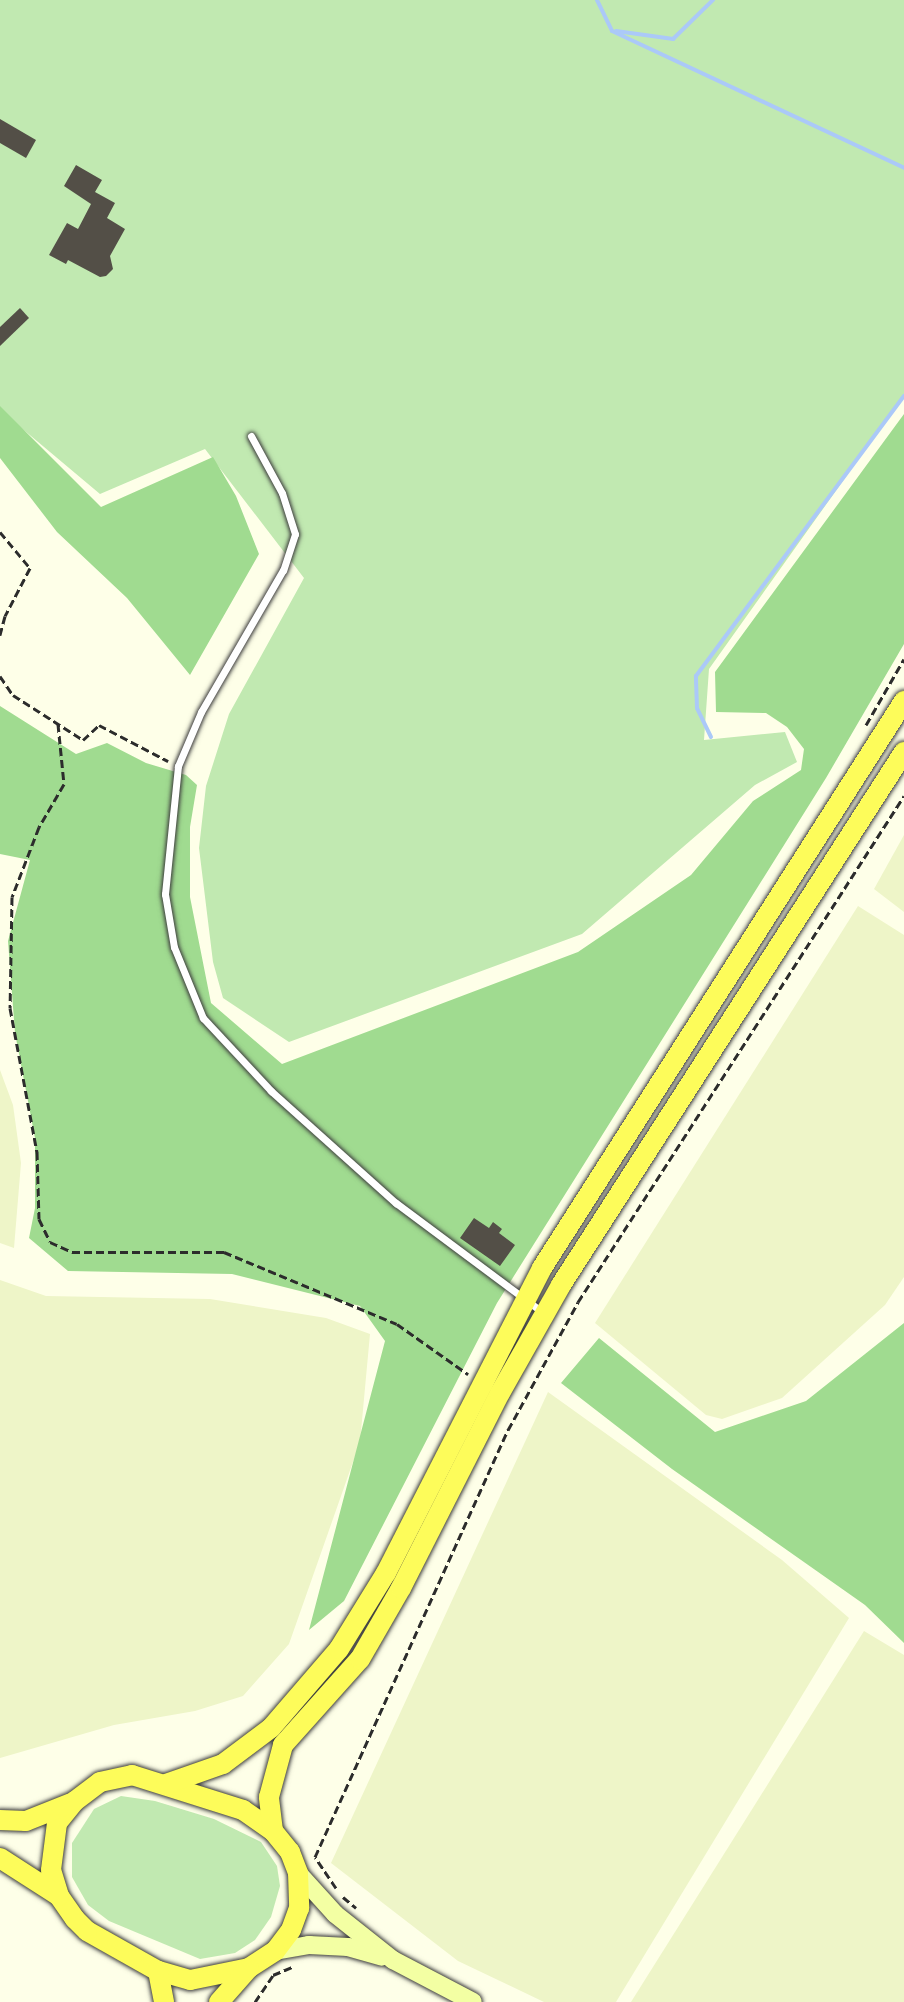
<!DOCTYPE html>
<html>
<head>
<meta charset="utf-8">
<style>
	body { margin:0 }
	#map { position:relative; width:904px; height:2002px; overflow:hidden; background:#feffe8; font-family:Bitter,serif }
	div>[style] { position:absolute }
	.farmland>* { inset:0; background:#eef5c8 }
	.green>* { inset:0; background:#c1e9b1 }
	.forest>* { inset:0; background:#a0db90 }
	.stream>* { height:4px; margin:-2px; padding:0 2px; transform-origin:2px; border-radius:2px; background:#abc9f8 }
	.building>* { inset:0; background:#534f47 }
	.path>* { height:3px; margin-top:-1.5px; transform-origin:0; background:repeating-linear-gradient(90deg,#2c2c2c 0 8px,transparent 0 12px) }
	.roads { filter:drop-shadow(0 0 2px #3d3d3d) drop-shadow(0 0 2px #3d3d3d) }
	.lane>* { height:7px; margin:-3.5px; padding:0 3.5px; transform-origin:3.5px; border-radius:3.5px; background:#fff }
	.secondary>* { height:18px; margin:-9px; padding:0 9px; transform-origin:9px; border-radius:9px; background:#f3ffa3 }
	.primary>* { height:20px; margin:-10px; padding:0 10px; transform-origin:10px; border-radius:10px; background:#fdfc5a }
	span { translate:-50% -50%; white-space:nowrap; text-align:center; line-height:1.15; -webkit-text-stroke:8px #fff; paint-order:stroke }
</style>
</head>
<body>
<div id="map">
	<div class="farmland">
		<div style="clip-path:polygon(904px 835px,904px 912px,874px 889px)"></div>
		<div style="clip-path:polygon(858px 906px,904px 935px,904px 1277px,885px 1305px,782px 1398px,722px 1419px,706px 1415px,595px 1323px)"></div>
		<div style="clip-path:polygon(0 1070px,13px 1105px,21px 1163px,14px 1248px,0 1243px)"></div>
		<div style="clip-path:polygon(0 1280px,46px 1296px,210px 1299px,326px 1318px,370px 1334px,360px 1442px,289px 1644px,243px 1696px,195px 1711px,114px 1725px,0 1758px)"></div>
		<div style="clip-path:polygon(548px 1392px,782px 1560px,849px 1618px,616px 2002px,544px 2002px,458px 1961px,331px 1863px)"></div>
		<div style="clip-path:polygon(864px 1631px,904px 1655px,904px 2002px,631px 2002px)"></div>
	</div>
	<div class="green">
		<div style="clip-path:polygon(0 0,904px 0,904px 395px,709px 669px,704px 740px,785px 732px,797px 762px,755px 785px,582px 934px,289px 1042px,223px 998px,213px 962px,199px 848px,206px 786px,229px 714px,304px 578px,205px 449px,100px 494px,0 410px)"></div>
		<div style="clip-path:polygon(121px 1796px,155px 1801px,214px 1819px,261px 1842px,277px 1866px,280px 1886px,271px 1917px,255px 1940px,235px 1953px,200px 1959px,109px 1921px,88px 1905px,72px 1877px,72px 1843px,94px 1809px)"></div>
	</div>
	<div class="forest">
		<div style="clip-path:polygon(0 406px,101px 507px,213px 457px,236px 496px,259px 554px,190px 675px,127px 598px,57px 532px,0 458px)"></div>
		<div style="clip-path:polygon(904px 414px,904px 644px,826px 778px,497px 1303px,344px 1601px,309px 1630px,385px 1341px,360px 1306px,232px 1274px,68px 1271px,29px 1238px,35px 1208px,35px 1138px,15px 1033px,8px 941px,30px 860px,0 854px,0 706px,76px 754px,107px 743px,146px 763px,186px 775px,197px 785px,190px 827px,190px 897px,211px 1003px,282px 1064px,578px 952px,691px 875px,753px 801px,801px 770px,804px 749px,787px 727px,766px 713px,716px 712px,715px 672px)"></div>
		<div style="clip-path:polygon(904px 1323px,904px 1643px,865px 1605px,672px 1469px,561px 1383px,599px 1338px,715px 1432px,806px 1401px)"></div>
	</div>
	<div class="stream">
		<div style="left:597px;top:0;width:34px;rotate:64deg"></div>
		<div style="left:612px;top:31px;width:323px;rotate:25.1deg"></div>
		<div style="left:616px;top:31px;width:58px;rotate:8deg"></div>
		<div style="left:673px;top:39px;width:56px;rotate:-44.3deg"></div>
		<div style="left:711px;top:737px;width:32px;rotate:-116deg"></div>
		<div style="left:697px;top:708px;width:32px;rotate:-92deg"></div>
		<div style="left:696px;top:676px;width:349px;rotate:-53.4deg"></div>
	</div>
	<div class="building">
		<div style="clip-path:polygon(0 119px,36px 140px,26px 158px,0 143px)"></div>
		<div style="clip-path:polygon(76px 165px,102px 180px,95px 192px,115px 203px,107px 218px,125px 229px,110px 256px,113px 269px,106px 276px,100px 277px,68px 260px,66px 264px,49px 255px,67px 223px,78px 229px,91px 204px,64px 186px)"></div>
		<div style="clip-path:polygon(20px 308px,29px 318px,0 346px,0 327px)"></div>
		<div style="clip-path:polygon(474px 1218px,489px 1228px,493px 1222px,502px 1229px,499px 1233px,515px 1245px,500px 1266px,460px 1238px)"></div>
	</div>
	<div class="path">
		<div style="left:0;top:532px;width:47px;rotate:50.2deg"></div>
		<div style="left:30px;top:568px;width:54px;rotate:117.5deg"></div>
		<div style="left:5px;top:616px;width:20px;rotate:105deg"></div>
		<div style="left:0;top:676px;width:23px;rotate:56deg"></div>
		<div style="left:13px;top:695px;width:83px;rotate:32.7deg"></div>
		<div style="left:83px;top:740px;width:22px;rotate:-43deg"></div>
		<div style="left:99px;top:725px;width:78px;rotate:27.6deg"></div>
		<div style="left:58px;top:724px;width:60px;rotate:84.3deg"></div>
		<div style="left:64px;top:784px;width:50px;rotate:120.2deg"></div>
		<div style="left:39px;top:827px;width:75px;rotate:111.1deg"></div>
		<div style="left:12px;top:897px;width:111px;rotate:91deg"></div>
		<div style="left:10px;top:1008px;width:147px;rotate:79.4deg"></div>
		<div style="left:37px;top:1152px;width:67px;rotate:88.3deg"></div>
		<div style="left:39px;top:1219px;width:25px;rotate:64deg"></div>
		<div style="left:50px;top:1242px;width:24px;rotate:24deg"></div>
		<div style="left:72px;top:1252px;width:152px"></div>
		<div style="left:224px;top:1252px;width:187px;rotate:22.6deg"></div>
		<div style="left:397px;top:1324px;width:87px;rotate:35.2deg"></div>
		<div style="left:866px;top:725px;width:76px;rotate:-60.1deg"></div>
		<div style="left:336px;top:1888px;width:37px;rotate:-124deg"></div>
		<div style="left:315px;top:1857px;width:469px;rotate:-65.7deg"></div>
		<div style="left:508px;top:1430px;width:146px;rotate:-61.3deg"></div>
		<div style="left:578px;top:1302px;width:602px;rotate:-57.21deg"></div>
		<div style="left:343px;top:1897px;width:17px;rotate:40deg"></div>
		<div style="left:255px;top:2002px;width:32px;rotate:-56deg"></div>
		<div style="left:273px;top:1975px;width:23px;rotate:-23deg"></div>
	</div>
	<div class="roads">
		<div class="lane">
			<div style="left:251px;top:436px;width:65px;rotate:61.5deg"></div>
			<div style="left:282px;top:493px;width:43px;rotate:72.4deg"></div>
			<div style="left:295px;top:534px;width:38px;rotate:108deg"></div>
			<div style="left:283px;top:570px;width:164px;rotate:120deg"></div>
			<div style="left:201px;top:712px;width:59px;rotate:113.1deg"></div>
			<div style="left:178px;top:766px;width:129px;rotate:95.8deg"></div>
			<div style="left:165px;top:894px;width:54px;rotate:80.4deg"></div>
			<div style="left:174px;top:947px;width:77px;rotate:67.8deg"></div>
			<div style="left:203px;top:1018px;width:100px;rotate:47deg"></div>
			<div style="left:271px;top:1091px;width:168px;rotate:41.9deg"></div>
			<div style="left:396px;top:1203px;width:182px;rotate:36.7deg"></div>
		</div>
		<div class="secondary">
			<div style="left:298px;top:1873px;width:55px;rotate:47.9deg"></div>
			<div style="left:335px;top:1914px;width:74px;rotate:38.4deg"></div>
			<div style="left:393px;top:1960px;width:90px;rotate:27.7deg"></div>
			<div style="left:275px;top:1951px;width:35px;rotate:-10deg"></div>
			<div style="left:309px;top:1945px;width:39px;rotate:3deg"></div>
			<div style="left:348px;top:1947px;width:35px;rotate:16deg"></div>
		</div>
		<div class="primary">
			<div style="left:132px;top:1775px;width:116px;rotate:17.5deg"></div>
			<div style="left:243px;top:1810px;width:37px;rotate:35deg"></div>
			<div style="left:273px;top:1831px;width:27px;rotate:51deg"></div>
			<div style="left:290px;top:1852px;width:22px;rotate:69deg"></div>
			<div style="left:298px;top:1873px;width:35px;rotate:88deg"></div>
			<div style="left:299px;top:1908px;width:23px;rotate:110deg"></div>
			<div style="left:291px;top:1930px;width:26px;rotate:127deg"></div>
			<div style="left:275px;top:1951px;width:31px;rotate:147deg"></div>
			<div style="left:249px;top:1968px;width:60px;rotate:168.5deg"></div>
			<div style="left:190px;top:1980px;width:33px;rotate:-164deg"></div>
			<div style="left:158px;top:1971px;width:81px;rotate:-150.6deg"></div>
			<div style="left:87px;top:1931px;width:17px;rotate:-135deg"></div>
			<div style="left:75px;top:1919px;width:28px;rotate:-125deg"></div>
			<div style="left:59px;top:1896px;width:27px;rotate:-107deg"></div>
			<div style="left:51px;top:1870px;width:47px;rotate:-82.7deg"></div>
			<div style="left:57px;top:1823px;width:28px;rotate:-51deg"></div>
			<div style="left:75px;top:1801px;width:31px;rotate:-37deg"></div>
			<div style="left:100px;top:1782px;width:33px;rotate:-12deg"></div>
			<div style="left:166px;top:1784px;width:60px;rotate:-19.3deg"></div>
			<div style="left:223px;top:1764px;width:60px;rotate:-36.9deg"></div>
			<div style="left:271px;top:1728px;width:104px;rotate:-49.3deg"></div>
			<div style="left:339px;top:1649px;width:89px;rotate:-58.3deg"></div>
			<div style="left:386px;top:1573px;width:343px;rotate:-62.9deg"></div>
			<div style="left:542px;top:1268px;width:673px;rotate:-57.44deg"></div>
			<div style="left:0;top:1820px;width:26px;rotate:2deg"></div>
			<div style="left:26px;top:1821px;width:48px;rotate:-21.8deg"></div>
			<div style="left:273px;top:1831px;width:34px;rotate:-97deg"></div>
			<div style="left:269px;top:1797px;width:54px;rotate:-74.9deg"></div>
			<div style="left:283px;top:1745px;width:115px;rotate:-48.2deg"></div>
			<div style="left:360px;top:1659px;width:82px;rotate:-60deg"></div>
			<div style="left:401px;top:1588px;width:219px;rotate:-63.1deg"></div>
			<div style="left:500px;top:1393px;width:124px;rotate:-60.5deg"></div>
			<div style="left:561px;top:1285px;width:634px;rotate:-57.24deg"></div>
			<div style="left:0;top:1858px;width:70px;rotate:32.8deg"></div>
			<div style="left:158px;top:1971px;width:32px;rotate:79deg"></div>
			<div style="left:219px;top:2002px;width:45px;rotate:-48.6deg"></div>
		</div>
	</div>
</div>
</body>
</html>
